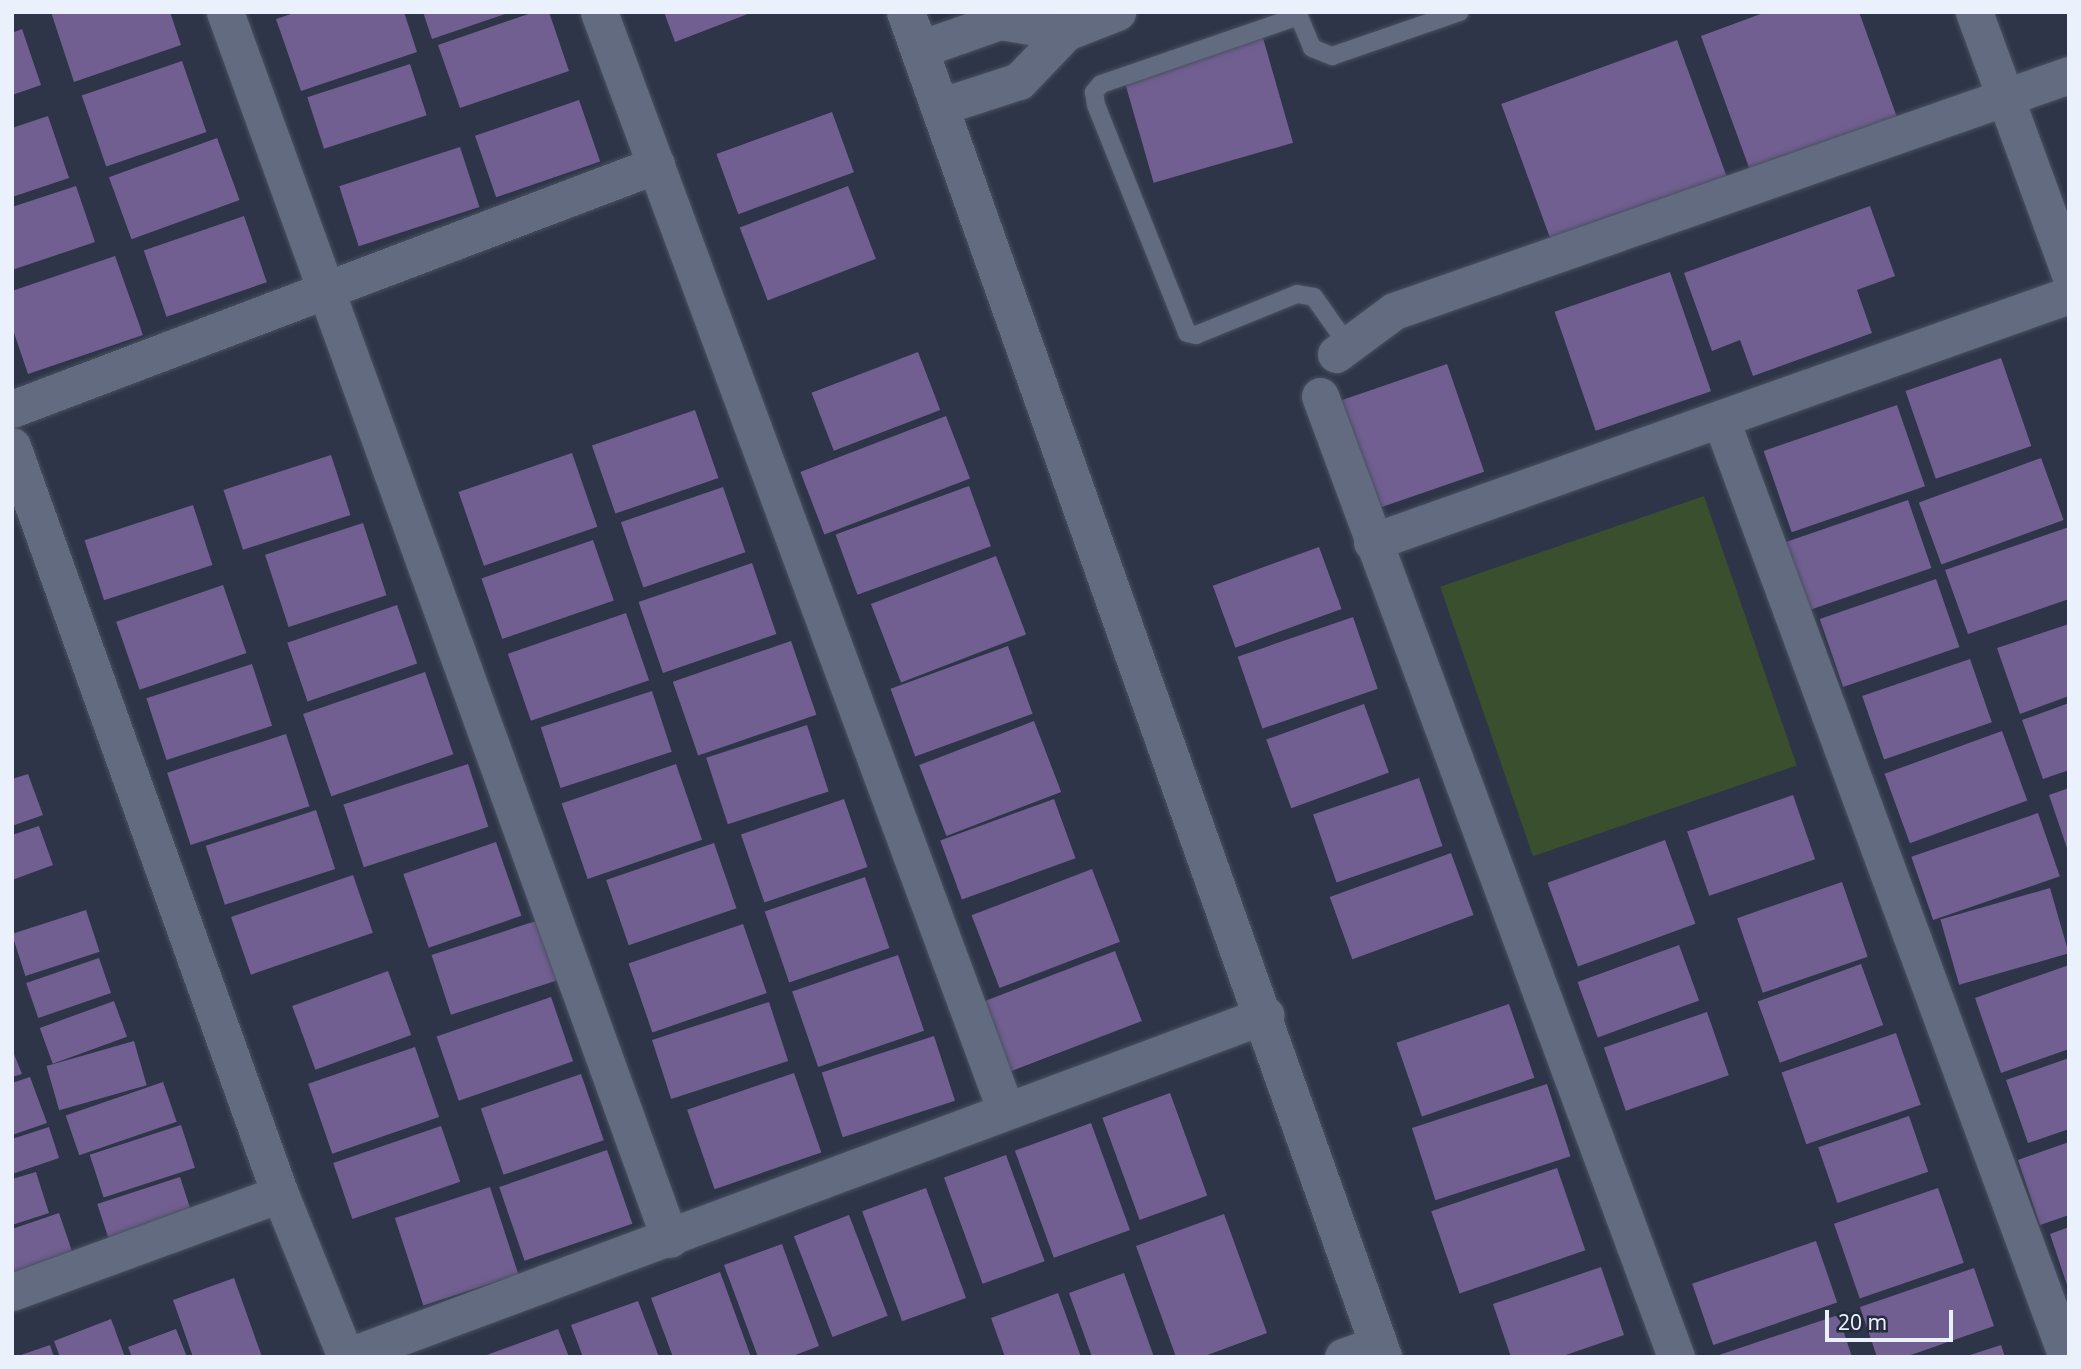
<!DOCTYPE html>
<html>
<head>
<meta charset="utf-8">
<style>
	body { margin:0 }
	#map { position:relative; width:2081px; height:1369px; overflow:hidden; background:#2e3548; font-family:"Noto Sans",sans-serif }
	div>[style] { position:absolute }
	.green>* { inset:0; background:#394f2d; transform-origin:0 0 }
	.building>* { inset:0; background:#715f91; transform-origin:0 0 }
	.roads { filter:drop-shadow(0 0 2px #495060) drop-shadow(0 0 2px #495060) }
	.service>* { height:18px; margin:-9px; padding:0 9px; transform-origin:9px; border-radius:9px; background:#636b81 }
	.minor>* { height:37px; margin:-18.5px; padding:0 18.5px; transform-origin:18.5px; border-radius:18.5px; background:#636b81 }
	.tertiary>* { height:38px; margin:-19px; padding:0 19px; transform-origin:19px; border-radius:19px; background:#636b81 }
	span { translate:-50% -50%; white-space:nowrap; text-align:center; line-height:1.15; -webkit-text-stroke:5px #242b3d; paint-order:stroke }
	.frame { position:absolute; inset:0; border:14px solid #ebf0fd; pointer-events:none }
	.scale { position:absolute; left:1825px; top:1310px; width:128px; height:32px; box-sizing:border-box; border:4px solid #ebf0fd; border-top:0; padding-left:9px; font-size:21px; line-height:24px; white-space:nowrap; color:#ebf0fd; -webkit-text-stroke:5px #242b3d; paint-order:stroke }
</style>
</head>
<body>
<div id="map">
	<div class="green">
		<div style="left:1704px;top:496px;width:285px;height:279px;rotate:71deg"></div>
	</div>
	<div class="building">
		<div style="clip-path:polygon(51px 12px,170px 12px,181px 45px,74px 82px)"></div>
		<div style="clip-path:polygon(297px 12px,404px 12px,417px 52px,301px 91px,276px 19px)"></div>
		<div style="clip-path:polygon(423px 12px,508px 12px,508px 13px,432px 39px)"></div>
		<div style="clip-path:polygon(534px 12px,549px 12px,569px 71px,460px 108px,438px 45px)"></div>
		<div style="clip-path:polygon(664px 12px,753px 12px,675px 42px)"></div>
		<div style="clip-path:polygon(1766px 12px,1859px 12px,1898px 120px,1751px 173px,1701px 36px)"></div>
		<div style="clip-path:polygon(22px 29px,41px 85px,12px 95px,12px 33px)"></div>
		<div style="left:1263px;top:38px;width:109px;height:145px;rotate:74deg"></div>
		<div style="left:1677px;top:40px;width:145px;height:187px;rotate:70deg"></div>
		<div style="left:182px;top:61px;width:75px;height:106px;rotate:71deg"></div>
		<div style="left:410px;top:64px;width:54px;height:108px;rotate:72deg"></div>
		<div style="left:579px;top:100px;width:65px;height:110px;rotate:71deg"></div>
		<div style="left:832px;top:112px;width:64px;height:123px;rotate:70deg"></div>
		<div style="clip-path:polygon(48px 116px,69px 178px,12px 197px,12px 128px)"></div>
		<div style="left:217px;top:138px;width:66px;height:115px;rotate:70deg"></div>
		<div style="left:460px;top:147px;width:63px;height:127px;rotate:72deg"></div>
		<div style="clip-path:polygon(76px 186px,95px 242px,12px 270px,12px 207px)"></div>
		<div style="left:848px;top:186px;width:78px;height:116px;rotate:69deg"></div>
		<div style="clip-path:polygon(1870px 206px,1895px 276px,1857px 290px,1872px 333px,1753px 376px,1740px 340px,1712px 351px,1684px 273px)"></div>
		<div style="left:244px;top:216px;width:70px;height:106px;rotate:71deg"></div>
		<div style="clip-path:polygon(115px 256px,143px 335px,28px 374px,12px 327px,12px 291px)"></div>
		<div style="left:1670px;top:272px;width:126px;height:122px;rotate:71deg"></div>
		<div style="left:918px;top:352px;width:62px;height:114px;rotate:69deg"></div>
		<div style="left:2001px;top:358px;width:93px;height:101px;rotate:71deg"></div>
		<div style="left:1447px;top:364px;width:114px;height:120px;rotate:71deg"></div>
		<div style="left:1897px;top:405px;width:86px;height:141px;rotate:71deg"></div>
		<div style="left:695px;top:410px;width:72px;height:109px;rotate:71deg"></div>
		<div style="left:946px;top:416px;width:67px;height:156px;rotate:69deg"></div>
		<div style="left:572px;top:453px;width:78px;height:120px;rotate:71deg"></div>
		<div style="left:331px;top:455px;width:63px;height:113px;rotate:72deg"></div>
		<div style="left:2041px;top:458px;width:66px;height:130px;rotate:70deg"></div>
		<div style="left:969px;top:486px;width:64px;height:142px;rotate:70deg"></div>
		<div style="left:723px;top:487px;width:69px;height:108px;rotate:71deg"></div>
		<div style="left:1908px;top:500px;width:72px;height:129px;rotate:71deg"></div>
		<div style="left:193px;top:505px;width:63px;height:114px;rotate:72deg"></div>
		<div style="left:363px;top:523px;width:76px;height:103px;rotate:72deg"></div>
		<div style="clip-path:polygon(2069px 527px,2069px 599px,1968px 634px,1945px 570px)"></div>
		<div style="left:593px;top:540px;width:64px;height:118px;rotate:71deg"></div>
		<div style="left:1319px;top:547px;width:66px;height:113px;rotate:70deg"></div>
		<div style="left:996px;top:556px;width:84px;height:134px;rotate:69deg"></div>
		<div style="left:752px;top:563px;width:75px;height:120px;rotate:71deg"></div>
		<div style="left:1936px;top:579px;width:72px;height:123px;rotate:71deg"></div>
		<div style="left:223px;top:585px;width:72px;height:113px;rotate:71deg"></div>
		<div style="left:397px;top:605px;width:62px;height:116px;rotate:71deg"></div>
		<div style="left:626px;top:613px;width:71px;height:125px;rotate:71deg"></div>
		<div style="left:1353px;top:617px;width:76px;height:122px;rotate:71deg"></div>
		<div style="clip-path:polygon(2069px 624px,2069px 696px,2020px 714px,1997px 648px)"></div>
		<div style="left:791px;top:641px;width:78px;height:125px;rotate:71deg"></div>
		<div style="left:1008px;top:646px;width:72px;height:125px;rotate:70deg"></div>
		<div style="left:1970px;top:659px;width:67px;height:114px;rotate:71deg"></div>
		<div style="left:252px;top:664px;width:65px;height:111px;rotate:72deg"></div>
		<div style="left:425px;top:672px;width:87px;height:129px;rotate:71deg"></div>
		<div style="left:652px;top:691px;width:64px;height:117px;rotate:72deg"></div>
		<div style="clip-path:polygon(2069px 703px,2069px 770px,2043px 779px,2022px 720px)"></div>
		<div style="left:1364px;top:704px;width:73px;height:104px;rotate:70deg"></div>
		<div style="left:1034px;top:721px;width:76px;height:123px;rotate:69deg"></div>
		<div style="left:807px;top:725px;width:70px;height:106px;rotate:72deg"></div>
		<div style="left:2002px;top:731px;width:74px;height:125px;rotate:70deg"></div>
		<div style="left:286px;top:734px;width:76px;height:125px;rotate:72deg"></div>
		<div style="left:468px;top:764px;width:66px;height:131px;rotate:72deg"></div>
		<div style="left:676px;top:764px;width:80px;height:121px;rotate:71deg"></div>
		<div style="clip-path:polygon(28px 774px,43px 815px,12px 826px,12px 779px)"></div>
		<div style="left:1419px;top:778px;width:72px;height:112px;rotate:71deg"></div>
		<div style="clip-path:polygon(2069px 788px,2069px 851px,2068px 851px,2049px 795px)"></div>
		<div style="left:1793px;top:795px;width:68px;height:112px;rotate:71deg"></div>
		<div style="left:844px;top:799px;width:72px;height:109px;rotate:71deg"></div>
		<div style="left:1054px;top:799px;width:63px;height:121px;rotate:70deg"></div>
		<div style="left:316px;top:810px;width:62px;height:116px;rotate:72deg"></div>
		<div style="left:2038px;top:813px;width:67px;height:134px;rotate:71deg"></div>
		<div style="clip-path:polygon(39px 826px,53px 865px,12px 880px,12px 835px)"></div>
		<div style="left:1665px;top:840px;width:89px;height:125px;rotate:70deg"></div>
		<div style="left:496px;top:842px;width:78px;height:98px;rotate:71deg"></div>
		<div style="left:714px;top:843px;width:69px;height:114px;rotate:71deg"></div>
		<div style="left:1451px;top:853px;width:66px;height:129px;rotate:70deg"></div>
		<div style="left:1092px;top:869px;width:78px;height:129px;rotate:69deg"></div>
		<div style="left:353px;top:875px;width:61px;height:129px;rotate:71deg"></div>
		<div style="left:865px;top:877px;width:75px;height:106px;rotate:71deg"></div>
		<div style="left:1842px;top:882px;width:79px;height:111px;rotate:71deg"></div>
		<div style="left:2050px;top:888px;width:68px;height:114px;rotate:74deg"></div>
		<div style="left:86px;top:910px;width:44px;height:78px;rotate:72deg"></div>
		<div style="left:539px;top:920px;width:63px;height:113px;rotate:72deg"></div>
		<div style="left:743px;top:924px;width:73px;height:121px;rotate:71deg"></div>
		<div style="left:1679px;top:945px;width:59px;height:108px;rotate:70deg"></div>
		<div style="left:1115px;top:951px;width:75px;height:142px;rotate:69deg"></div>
		<div style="left:898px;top:955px;width:80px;height:112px;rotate:71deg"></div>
		<div style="left:99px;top:958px;width:37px;height:77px;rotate:71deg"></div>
		<div style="left:1861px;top:964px;width:65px;height:110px;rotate:70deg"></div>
		<div style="clip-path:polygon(2069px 965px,2069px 1049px,2001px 1073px,1975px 998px)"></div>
		<div style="left:388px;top:971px;width:68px;height:102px;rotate:70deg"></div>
		<div style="left:551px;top:997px;width:68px;height:121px;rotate:71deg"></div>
		<div style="left:114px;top:1001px;width:38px;height:79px;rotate:70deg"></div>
		<div style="left:769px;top:1002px;width:62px;height:123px;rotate:72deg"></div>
		<div style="left:1509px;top:1004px;width:78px;height:119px;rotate:71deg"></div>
		<div style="left:1707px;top:1012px;width:67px;height:109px;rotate:71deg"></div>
		<div style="left:1896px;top:1033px;width:76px;height:121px;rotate:71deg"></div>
		<div style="left:934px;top:1036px;width:68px;height:118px;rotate:72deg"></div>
		<div style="left:134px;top:1041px;width:46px;height:91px;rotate:74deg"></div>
		<div style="left:415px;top:1047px;width:74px;height:113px;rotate:71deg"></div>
		<div style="clip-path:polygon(12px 1049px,22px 1074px,12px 1077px)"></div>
		<div style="clip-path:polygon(2069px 1058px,2069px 1129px,2028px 1143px,2006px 1080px)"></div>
		<div style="left:794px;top:1073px;width:84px;height:113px;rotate:71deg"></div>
		<div style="left:581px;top:1074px;width:70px;height:106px;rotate:71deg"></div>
		<div style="clip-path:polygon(30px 1077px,47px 1123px,12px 1135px,12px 1083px)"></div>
		<div style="left:163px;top:1082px;width:42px;height:103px;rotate:71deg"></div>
		<div style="left:1547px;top:1084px;width:76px;height:142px;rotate:72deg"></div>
		<div style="left:1170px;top:1093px;width:109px;height:72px;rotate:70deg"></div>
		<div style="left:1909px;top:1116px;width:59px;height:96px;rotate:71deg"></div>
		<div style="left:1091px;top:1123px;width:114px;height:81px;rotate:70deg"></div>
		<div style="left:181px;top:1125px;width:45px;height:96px;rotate:72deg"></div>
		<div style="left:441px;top:1126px;width:59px;height:114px;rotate:71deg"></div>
		<div style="clip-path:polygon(49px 1127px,59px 1158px,12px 1174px,12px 1139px)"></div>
		<div style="clip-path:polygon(2069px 1142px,2069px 1215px,2040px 1225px,2018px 1160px)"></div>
		<div style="left:607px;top:1150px;width:78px;height:114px;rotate:71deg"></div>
		<div style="left:1006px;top:1155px;width:113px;height:66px;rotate:70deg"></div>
		<div style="left:1557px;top:1168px;width:87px;height:133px;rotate:71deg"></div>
		<div style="clip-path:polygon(36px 1172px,49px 1213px,12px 1225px,12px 1179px)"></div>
		<div style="left:180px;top:1177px;width:44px;height:87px;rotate:72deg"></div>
		<div style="left:490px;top:1187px;width:92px;height:100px;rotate:72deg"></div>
		<div style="left:926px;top:1188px;width:117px;height:68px;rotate:70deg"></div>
		<div style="left:1938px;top:1188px;width:79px;height:110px;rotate:71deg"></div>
		<div style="clip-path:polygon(59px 1213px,74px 1257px,12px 1278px,12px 1229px)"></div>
		<div style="clip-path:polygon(1224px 1214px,1267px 1333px,1202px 1357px,1176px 1357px,1136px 1246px)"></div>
		<div style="left:849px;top:1215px;width:108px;height:59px;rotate:69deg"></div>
		<div style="clip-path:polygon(2069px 1227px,2069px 1288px,2068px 1288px,2050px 1234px)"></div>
		<div style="left:1816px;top:1241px;width:65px;height:131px;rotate:71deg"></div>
		<div style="clip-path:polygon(782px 1244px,819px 1346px,790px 1357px,758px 1357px,724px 1265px)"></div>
		<div style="clip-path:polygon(1601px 1267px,1624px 1335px,1560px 1357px,1511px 1357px,1493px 1304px)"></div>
		<div style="clip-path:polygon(1974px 1268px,1994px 1326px,1905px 1357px,1877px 1357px,1860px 1307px)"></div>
		<div style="clip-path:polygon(720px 1272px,751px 1357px,673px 1357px,651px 1298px)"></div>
		<div style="clip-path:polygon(1124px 1273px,1154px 1357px,1092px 1357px,1069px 1293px)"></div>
		<div style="clip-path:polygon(234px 1278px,262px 1357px,193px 1357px,173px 1300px)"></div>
		<div style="clip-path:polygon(1058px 1293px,1081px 1357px,1005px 1357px,991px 1318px)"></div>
		<div style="clip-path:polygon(638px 1301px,659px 1357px,583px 1357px,571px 1325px)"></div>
		<div style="clip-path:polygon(1838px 1315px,1852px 1357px,1716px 1357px,1716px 1356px)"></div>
		<div style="clip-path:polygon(111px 1319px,125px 1357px,60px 1357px,54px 1341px)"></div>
		<div style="clip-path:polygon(176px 1329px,187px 1357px,132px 1357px,128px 1347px)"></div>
		<div style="clip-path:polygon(558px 1329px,569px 1357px,484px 1357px,484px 1356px)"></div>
		<div style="clip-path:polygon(50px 1345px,54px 1357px,18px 1357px,18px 1356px)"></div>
		<div style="clip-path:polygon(2001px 1345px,2005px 1357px,1967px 1357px,1967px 1356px)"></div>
	</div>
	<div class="roads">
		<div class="service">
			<div style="left:1297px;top:12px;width:39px;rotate:67deg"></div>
			<div style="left:1312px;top:48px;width:22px;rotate:22deg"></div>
			<div style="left:1332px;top:56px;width:135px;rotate:-19deg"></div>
			<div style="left:1299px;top:16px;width:209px;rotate:161deg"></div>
			<div style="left:1101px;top:84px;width:11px;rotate:131deg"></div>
			<div style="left:1094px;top:92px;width:13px;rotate:81deg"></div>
			<div style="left:1096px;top:105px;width:245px;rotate:68.2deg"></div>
			<div style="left:1187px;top:333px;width:9px;rotate:13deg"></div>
			<div style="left:1196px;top:335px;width:109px;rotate:-22.1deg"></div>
			<div style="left:1297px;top:294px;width:17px;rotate:10deg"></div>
			<div style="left:1314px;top:297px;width:57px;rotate:54.9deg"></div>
		</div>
		<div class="minor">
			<div style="left:225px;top:12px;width:1305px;rotate:70.07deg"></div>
			<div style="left:599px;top:12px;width:1172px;rotate:69.68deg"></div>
			<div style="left:1974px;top:12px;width:277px;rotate:69.9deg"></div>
			<div style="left:1066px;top:32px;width:55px;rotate:-21.4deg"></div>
			<div style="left:920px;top:49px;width:85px;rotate:-19.3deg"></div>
			<div style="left:1000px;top:21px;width:67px;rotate:9.5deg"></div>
			<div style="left:1066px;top:32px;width:68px;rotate:133.8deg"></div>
			<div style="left:1019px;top:81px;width:81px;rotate:162deg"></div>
			<div style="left:1336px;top:354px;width:72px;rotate:-36.6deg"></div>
			<div style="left:1394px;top:311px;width:715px;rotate:-19.27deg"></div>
			<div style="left:1320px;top:396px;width:1025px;rotate:69.67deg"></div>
			<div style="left:12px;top:409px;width:689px;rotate:-20.75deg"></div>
			<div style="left:1721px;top:420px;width:999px;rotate:69.73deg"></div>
			<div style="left:12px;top:446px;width:795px;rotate:70.29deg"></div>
			<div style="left:280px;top:1194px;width:176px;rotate:68deg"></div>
			<div style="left:1372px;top:542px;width:739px;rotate:-19.51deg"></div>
			<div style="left:12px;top:1292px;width:285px;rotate:-20.1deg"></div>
			<div style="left:346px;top:1357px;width:981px;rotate:-20.41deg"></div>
			<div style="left:1343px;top:1357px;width:37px;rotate:-20deg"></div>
		</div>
		<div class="tertiary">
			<div style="left:906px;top:12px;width:1427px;rotate:70.47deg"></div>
		</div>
	</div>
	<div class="frame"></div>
	<div class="scale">20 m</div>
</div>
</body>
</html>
